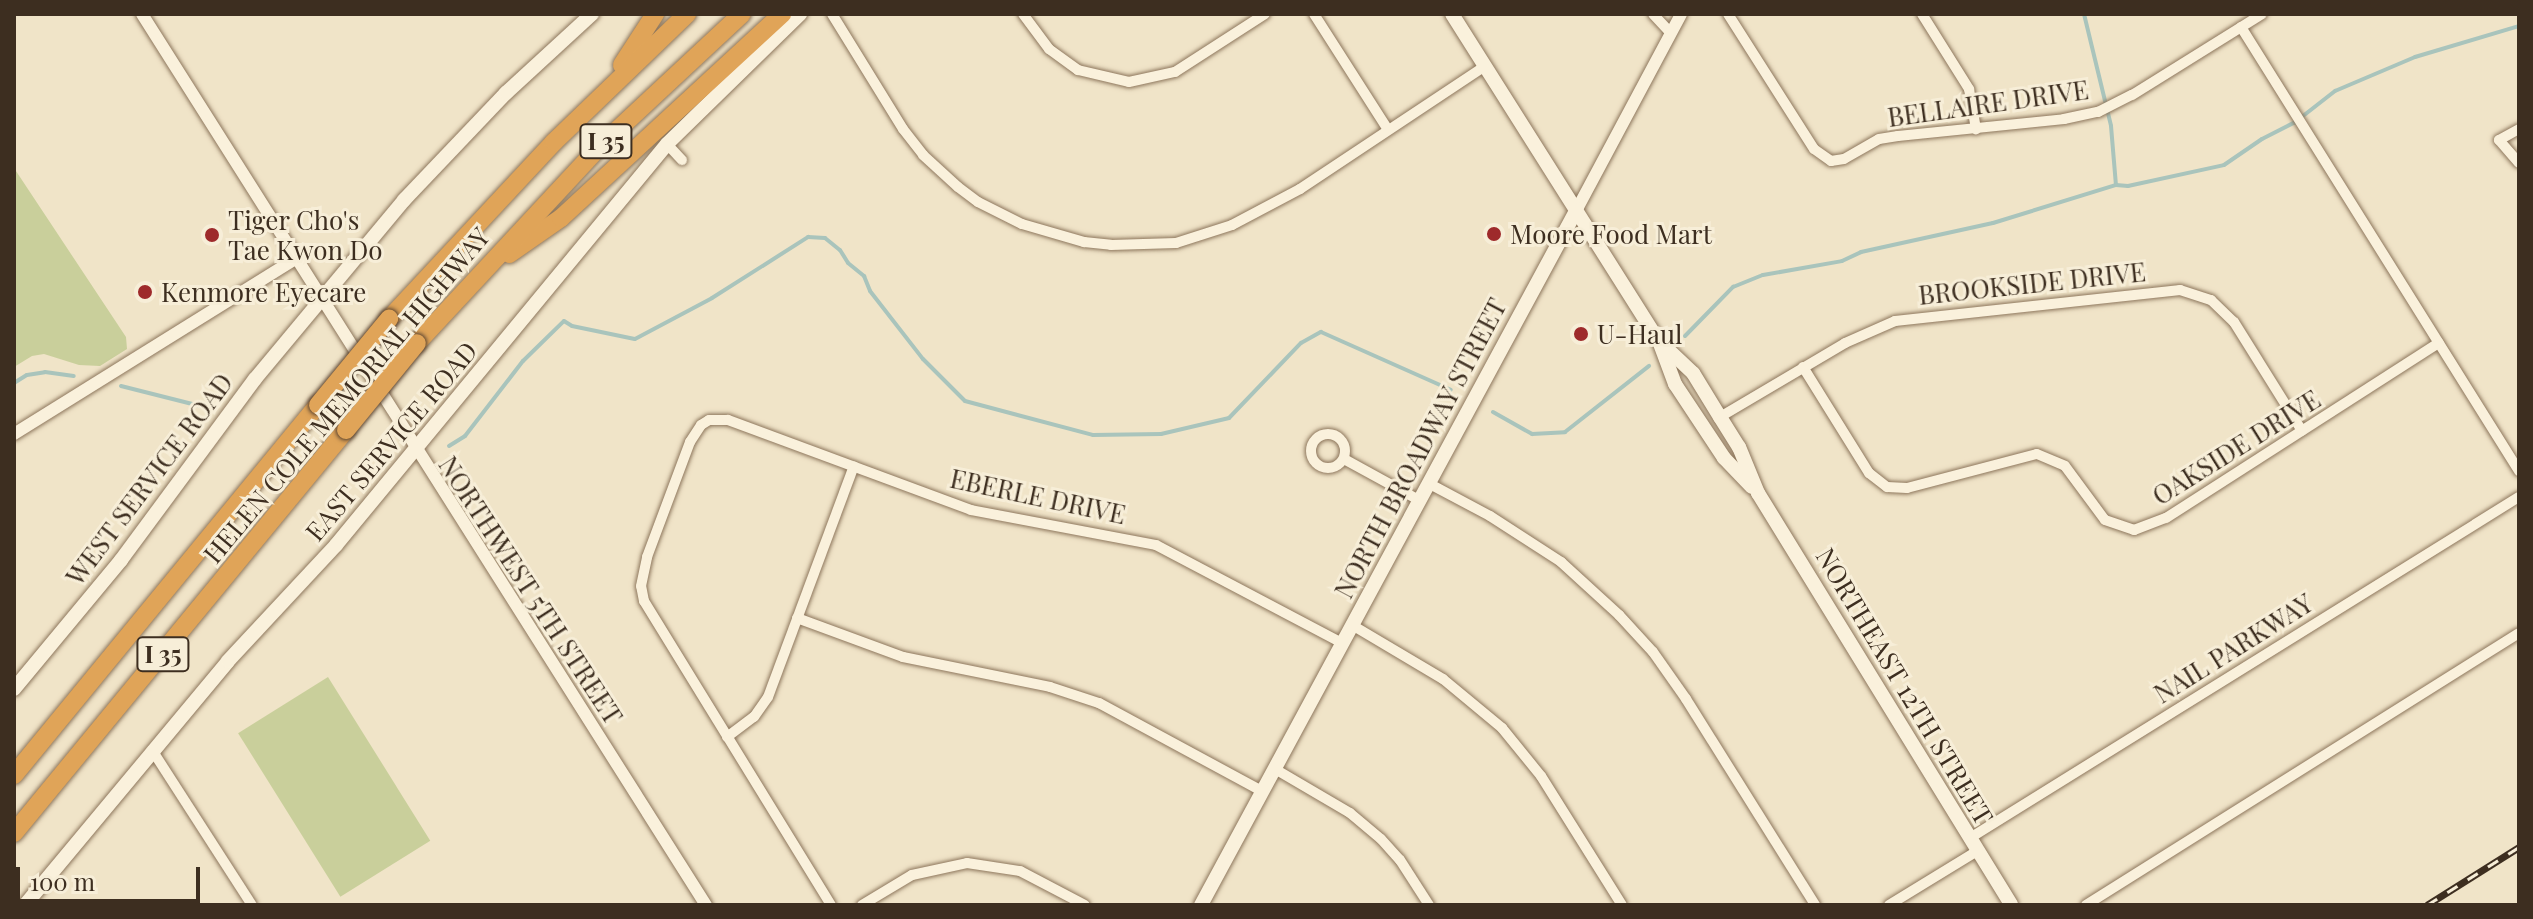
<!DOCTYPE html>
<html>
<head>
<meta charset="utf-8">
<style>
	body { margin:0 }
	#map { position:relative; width:2533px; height:919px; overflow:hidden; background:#f0e4c8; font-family:"Playfair Display",serif }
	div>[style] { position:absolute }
	.green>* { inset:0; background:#c9cf9b; transform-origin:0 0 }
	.stream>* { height:4px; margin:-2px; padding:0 2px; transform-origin:2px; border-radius:2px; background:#a9c4bc }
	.roads { filter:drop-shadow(0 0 2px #8d765c) drop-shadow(0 0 2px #8d765c) }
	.minor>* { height:10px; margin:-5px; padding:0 5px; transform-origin:5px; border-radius:5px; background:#faf1dc }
	.minor>.ring { margin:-5px; padding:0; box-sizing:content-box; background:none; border:10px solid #faf1dc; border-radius:50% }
	.tertiary>* { height:12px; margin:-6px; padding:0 6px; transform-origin:6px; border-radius:6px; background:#faf1dc }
	.secondary>* { height:14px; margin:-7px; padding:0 7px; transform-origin:7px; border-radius:7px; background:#faf1dc }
	.motorway>* { height:18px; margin:-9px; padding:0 9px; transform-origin:9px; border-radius:9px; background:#e0a458 }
	.rail>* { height:7px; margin-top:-3.5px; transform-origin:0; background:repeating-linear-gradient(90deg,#f7eed8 0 12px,#3d2e20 0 24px); box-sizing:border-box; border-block:2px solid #3d2e20 }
	.bridges { filter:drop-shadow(0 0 2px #5b4430) drop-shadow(0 0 2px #5b4430) }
	.motorway-bridge>* { height:18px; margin:-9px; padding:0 9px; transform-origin:9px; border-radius:9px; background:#e0a458 }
	.dots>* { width:22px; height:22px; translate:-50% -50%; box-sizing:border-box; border:4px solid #f7eed8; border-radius:50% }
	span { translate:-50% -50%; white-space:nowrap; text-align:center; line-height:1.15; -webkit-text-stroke:6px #f7eed8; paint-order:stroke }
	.shield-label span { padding:2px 6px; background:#f7eed8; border:2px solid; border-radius:6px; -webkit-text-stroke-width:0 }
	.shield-label { font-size:24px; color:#3d2e20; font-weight:700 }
	.street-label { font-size:26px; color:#3d2e20 }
	.poi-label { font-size:26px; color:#3d2e20 }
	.left { translate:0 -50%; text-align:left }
	.frame { position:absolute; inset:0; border:16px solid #3d2e20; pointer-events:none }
	.scale { position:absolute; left:16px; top:867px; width:184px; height:36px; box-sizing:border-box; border:4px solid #3d2e20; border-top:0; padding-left:10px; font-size:24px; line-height:28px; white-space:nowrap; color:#3d2e20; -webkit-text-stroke:6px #f7eed8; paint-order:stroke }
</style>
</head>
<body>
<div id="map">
	<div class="green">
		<div style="clip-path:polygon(14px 168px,126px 337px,127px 349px,100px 366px,79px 365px,44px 354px,32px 356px,14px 367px)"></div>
		<div style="left:328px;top:677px;width:193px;height:106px;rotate:58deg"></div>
	</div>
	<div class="stream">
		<div style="left:2084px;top:14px;width:115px;rotate:76.4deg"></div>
		<div style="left:2111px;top:126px;width:59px;rotate:85.2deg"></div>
		<div style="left:1685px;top:336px;width:69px;rotate:-45.6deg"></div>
		<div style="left:1733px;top:287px;width:32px;rotate:-22deg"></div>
		<div style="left:1763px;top:275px;width:80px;rotate:-10deg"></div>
		<div style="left:1842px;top:261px;width:21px;rotate:-25deg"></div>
		<div style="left:1861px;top:252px;width:135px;rotate:-12.4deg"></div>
		<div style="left:1993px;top:223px;width:129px;rotate:-17.2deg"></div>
		<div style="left:2116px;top:185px;width:12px;rotate:5deg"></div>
		<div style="left:2128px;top:186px;width:98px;rotate:-12.3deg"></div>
		<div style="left:2224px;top:165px;width:46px;rotate:-34.4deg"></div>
		<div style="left:2262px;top:139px;width:36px;rotate:-27deg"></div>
		<div style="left:2294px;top:123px;width:52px;rotate:-38deg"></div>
		<div style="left:2335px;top:91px;width:87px;rotate:-23deg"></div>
		<div style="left:2415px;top:57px;width:109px;rotate:-16.6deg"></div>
		<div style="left:14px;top:383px;width:15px;rotate:-32deg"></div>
		<div style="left:27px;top:375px;width:18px;rotate:-9deg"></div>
		<div style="left:45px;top:372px;width:29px;rotate:8deg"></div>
		<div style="left:121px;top:386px;width:94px;rotate:14.2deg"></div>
		<div style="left:1493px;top:412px;width:45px;rotate:29.4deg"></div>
		<div style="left:1532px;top:434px;width:33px;rotate:-3deg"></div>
		<div style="left:1565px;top:432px;width:107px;rotate:-38.2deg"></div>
		<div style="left:449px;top:446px;width:19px;rotate:-32deg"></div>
		<div style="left:465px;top:436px;width:95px;rotate:-52.3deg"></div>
		<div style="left:523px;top:361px;width:57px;rotate:-44.3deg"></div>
		<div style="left:564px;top:321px;width:9px;rotate:32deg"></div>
		<div style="left:572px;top:326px;width:64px;rotate:11.7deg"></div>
		<div style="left:635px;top:339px;width:87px;rotate:-28deg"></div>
		<div style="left:712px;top:298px;width:114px;rotate:-32.4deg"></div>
		<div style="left:808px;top:237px;width:17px;rotate:3deg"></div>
		<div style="left:825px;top:238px;width:19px;rotate:39deg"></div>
		<div style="left:840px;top:250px;width:15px;rotate:58deg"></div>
		<div style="left:848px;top:263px;width:21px;rotate:39deg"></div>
		<div style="left:864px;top:276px;width:16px;rotate:68deg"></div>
		<div style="left:870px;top:291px;width:86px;rotate:52.1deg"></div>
		<div style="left:923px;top:359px;width:59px;rotate:45deg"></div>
		<div style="left:965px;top:401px;width:132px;rotate:14.9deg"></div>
		<div style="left:1093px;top:435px;width:68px;rotate:-0.8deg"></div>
		<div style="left:1161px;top:434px;width:70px;rotate:-13.2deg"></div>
		<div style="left:1229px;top:418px;width:104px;rotate:-46.2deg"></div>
		<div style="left:1301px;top:343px;width:23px;rotate:-29deg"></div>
		<div style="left:1321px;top:332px;width:142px;rotate:24deg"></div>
	</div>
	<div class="roads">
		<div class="minor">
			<div style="left:832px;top:14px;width:135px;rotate:58.3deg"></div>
			<div style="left:903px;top:129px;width:33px;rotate:52deg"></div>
			<div style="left:923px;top:155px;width:47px;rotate:42.4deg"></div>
			<div style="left:958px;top:187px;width:25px;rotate:37deg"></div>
			<div style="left:978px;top:202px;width:49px;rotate:26.6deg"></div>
			<div style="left:1022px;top:224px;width:65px;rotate:16.2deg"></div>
			<div style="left:1084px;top:242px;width:27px;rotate:6deg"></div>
			<div style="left:1111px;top:245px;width:65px;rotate:-1.8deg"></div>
			<div style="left:1176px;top:243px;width:59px;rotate:-17.8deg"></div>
			<div style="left:1232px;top:225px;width:77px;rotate:-27.9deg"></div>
			<div style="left:1300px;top:189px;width:222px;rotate:-33.6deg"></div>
			<div style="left:1023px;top:14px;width:44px;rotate:53.4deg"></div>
			<div style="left:1049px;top:49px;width:36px;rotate:36deg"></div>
			<div style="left:1078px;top:70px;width:52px;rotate:13.2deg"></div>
			<div style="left:1129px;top:82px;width:47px;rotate:-12.3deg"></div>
			<div style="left:1175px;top:72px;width:107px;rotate:-32.8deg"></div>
			<div style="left:1314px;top:14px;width:135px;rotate:57.4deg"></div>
			<div style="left:1653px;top:14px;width:26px;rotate:47deg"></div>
			<div style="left:1728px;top:14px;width:160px;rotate:57.5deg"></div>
			<div style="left:1814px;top:149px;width:21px;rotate:35deg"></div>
			<div style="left:1831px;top:161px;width:13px;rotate:-9deg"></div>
			<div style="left:1844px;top:159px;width:40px;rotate:-29.7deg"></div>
			<div style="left:1879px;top:139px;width:19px;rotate:-9deg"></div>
			<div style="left:1898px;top:136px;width:167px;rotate:-5.8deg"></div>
			<div style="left:2064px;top:119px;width:35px;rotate:-12deg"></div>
			<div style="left:2098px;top:112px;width:38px;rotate:-27deg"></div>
			<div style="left:2132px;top:95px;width:153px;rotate:-31.9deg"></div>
			<div style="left:1922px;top:14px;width:89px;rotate:57.9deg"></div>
			<div style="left:1969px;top:89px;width:41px;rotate:80.1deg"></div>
			<div style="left:2241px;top:27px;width:524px;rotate:57.95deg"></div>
			<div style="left:2519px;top:129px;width:23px;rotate:151deg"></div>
			<div style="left:2499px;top:140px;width:30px;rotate:49deg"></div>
			<div style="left:667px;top:144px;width:22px;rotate:47deg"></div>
			<div style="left:1803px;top:367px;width:125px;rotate:58.1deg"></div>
			<div style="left:1869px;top:473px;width:23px;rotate:38deg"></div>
			<div style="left:1887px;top:487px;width:20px;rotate:3deg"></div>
			<div style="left:1907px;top:488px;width:134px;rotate:-14.7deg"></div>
			<div style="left:2037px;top:454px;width:30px;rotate:23deg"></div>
			<div style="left:2065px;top:466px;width:67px;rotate:53.5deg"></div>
			<div style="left:2105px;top:520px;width:31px;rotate:19deg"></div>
			<div style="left:2134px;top:530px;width:34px;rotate:-21deg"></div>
			<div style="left:2166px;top:518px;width:324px;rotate:-32.7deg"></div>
			<div style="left:1720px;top:417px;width:145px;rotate:-30.6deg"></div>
			<div style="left:1845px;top:343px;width:55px;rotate:-23.7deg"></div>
			<div style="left:1895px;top:321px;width:287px;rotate:-6.2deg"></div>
			<div style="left:2180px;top:290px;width:33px;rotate:18deg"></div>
			<div style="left:2211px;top:300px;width:32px;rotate:44deg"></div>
			<div style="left:2234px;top:322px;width:128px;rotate:58deg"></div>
			<div class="ring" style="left:1311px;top:434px;width:24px;height:24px"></div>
			<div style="left:1344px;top:459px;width:85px;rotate:28.7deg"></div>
			<div style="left:1428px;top:483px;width:70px;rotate:28deg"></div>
			<div style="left:1490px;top:516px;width:85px;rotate:32.9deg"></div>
			<div style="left:1561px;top:562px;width:79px;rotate:42.4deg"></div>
			<div style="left:1619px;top:615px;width:50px;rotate:47.4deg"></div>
			<div style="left:1653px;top:652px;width:57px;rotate:54.9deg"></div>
			<div style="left:1686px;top:699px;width:243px;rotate:57.9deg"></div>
			<div style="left:797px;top:618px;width:113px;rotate:20.2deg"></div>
			<div style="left:903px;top:657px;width:150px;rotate:11.5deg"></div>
			<div style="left:1050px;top:687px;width:52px;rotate:18.1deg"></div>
			<div style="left:1099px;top:703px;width:185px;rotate:28.4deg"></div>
			<div style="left:1352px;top:625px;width:106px;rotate:30.7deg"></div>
			<div style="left:1443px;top:679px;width:77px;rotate:39.7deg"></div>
			<div style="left:1502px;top:728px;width:62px;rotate:50.9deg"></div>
			<div style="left:1541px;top:776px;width:152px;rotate:57.9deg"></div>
			<div style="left:727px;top:737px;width:34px;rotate:-37deg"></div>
			<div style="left:754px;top:717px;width:24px;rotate:-55deg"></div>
			<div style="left:768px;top:697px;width:246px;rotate:-69.6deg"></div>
			<div style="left:152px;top:750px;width:184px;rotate:57.2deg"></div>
			<div style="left:1275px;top:769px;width:87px;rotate:30.4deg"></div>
			<div style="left:1350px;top:813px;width:40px;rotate:40deg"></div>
			<div style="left:1381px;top:839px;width:28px;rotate:48deg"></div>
			<div style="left:1400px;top:860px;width:54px;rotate:57.2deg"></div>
			<div style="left:1970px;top:838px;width:646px;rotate:-31.85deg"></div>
			<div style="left:831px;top:905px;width:357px;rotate:-121.6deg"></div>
			<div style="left:644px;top:601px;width:15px;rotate:-101deg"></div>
			<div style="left:641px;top:586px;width:30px;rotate:-78deg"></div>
			<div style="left:647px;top:557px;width:123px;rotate:-69.5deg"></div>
			<div style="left:690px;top:442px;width:20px;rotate:-57deg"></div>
			<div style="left:701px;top:425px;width:9px;rotate:-32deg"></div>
			<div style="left:709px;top:420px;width:19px"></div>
			<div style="left:728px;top:420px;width:259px;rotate:20.3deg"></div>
			<div style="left:971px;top:510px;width:188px;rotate:10.7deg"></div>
			<div style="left:1156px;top:545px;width:210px;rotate:27.8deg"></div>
			<div style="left:862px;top:905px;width:58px;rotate:-31deg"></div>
			<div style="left:912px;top:875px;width:56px;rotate:-12.3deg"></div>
			<div style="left:967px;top:863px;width:54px;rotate:8.6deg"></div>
			<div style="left:1020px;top:871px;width:73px;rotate:27.6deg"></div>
			<div style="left:1889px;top:905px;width:103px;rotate:-31.5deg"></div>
			<div style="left:2086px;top:905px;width:511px;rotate:-32.14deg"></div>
		</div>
		<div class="tertiary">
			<div style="left:142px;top:14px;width:1055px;rotate:57.67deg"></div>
			<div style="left:1576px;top:211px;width:223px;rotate:-61.9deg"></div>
			<div style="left:14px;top:434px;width:333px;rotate:-31.9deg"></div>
		</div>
		<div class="secondary">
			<div style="left:1452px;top:14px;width:387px;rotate:57.7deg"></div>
			<div style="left:1659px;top:341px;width:46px;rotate:69.6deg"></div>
			<div style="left:1675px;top:384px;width:89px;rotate:56.5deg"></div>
			<div style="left:1724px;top:458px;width:40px;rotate:46deg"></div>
			<div style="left:1659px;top:341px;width:47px;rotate:43.3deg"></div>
			<div style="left:1693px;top:373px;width:52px;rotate:58.5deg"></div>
			<div style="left:1720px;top:417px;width:36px;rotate:58deg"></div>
			<div style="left:1739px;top:447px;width:50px;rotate:67.6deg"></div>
			<div style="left:1758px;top:493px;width:483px;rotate:58.4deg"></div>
			<div style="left:14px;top:689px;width:168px;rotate:-50.3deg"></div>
			<div style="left:121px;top:560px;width:225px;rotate:-53.5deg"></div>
			<div style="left:255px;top:379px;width:233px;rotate:-50.2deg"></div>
			<div style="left:404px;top:200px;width:148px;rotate:-46.4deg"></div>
			<div style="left:506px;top:93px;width:117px;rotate:-42.6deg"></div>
			<div style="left:25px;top:905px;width:317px;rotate:-50.2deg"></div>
			<div style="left:228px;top:661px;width:158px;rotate:-47deg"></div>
			<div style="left:336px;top:545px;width:520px;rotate:-50.46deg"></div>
			<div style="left:667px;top:144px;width:186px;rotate:-44.3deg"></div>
			<div style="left:1201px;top:905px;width:789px;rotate:-61.62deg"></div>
		</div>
		<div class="motorway">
			<div style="left:622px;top:65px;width:61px;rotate:-57.1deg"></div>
			<div style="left:509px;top:254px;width:63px;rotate:-34.7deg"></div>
			<div style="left:561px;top:218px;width:301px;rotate:-42.7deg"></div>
			<div style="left:389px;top:319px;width:242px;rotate:-47deg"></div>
			<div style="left:554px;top:142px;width:185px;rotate:-43.9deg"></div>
			<div style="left:417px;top:343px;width:265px;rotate:-47.1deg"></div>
			<div style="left:597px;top:149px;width:198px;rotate:-43deg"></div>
			<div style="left:14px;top:775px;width:479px;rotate:-50.6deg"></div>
			<div style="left:14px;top:833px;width:522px;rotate:-50.52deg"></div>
		</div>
	</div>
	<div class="rail">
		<div style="left:2427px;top:905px;width:109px;rotate:-32.2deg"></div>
	</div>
	<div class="bridges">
		<div class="motorway-bridge">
			<div style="left:318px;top:405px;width:112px;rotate:-50.5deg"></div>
			<div style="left:346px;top:430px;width:112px;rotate:-50.8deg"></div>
		</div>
	</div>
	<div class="dots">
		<div style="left:1494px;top:234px;background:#9e2a2b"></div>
		<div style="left:212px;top:235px;background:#9e2a2b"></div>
		<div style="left:145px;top:292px;background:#9e2a2b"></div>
		<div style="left:1581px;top:334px;background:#9e2a2b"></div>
	</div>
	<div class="shield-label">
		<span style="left:606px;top:141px">I 35</span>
		<span style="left:163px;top:654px">I 35</span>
	</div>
	<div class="street-label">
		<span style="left:1988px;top:103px;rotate:-8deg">BELLAIRE DRIVE</span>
		<span style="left:2032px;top:283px;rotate:-6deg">BROOKSIDE DRIVE</span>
		<span style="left:346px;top:395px;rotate:-50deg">HELEN COLE MEMORIAL HIGHWAY</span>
		<span style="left:391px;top:441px;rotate:-50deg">EAST SERVICE ROAD</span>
		<span style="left:2236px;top:447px;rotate:-32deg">OAKSIDE DRIVE</span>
		<span style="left:1420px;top:448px;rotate:-62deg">NORTH BROADWAY STREET</span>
		<span style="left:149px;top:479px;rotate:-53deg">WEST SERVICE ROAD</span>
		<span style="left:1038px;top:496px;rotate:12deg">EBERLE DRIVE</span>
		<span style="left:531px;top:590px;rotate:57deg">NORTHWEST 5TH STREET</span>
		<span style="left:2233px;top:648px;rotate:-32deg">NAIL PARKWAY</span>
		<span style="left:1905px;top:686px;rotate:59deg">NORTHEAST 12TH STREET</span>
	</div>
	<div class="poi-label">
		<span class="left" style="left:228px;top:235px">Tiger Cho's<br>Tae Kwon Do</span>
		<span class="left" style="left:1510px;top:234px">Moore Food Mart</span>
		<span class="left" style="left:161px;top:292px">Kenmore Eyecare</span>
		<span class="left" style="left:1597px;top:334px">U-Haul</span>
	</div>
	<div class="frame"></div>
	<div class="scale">100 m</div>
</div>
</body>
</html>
